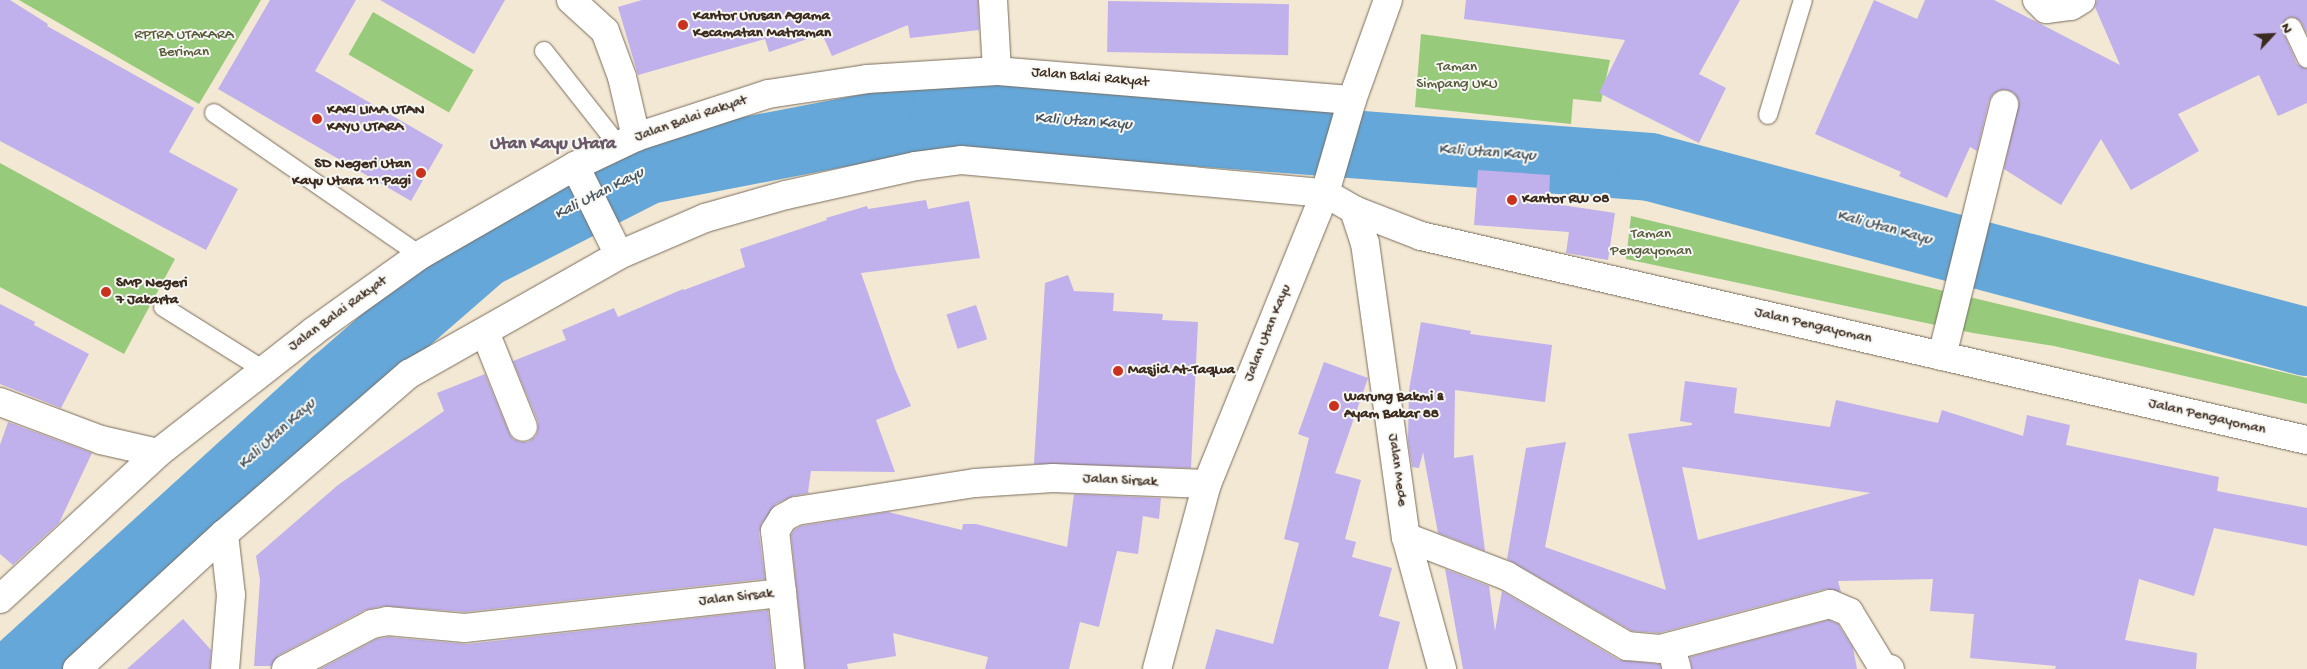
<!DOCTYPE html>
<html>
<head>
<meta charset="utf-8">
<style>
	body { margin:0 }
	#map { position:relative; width:2307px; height:669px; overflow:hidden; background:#f2e8d3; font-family:"Gochi Hand",sans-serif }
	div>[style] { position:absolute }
	.green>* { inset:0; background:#97ca7b; transform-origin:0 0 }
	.river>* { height:68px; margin:-34px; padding:0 34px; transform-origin:34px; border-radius:34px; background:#64a7d8 }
	.building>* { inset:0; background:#c0b0eb; transform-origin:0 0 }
	.roads { filter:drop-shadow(0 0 1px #7b6c5d) drop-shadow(0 0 1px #7b6c5d) }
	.service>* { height:18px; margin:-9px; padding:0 9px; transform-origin:9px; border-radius:9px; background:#fff }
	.minor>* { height:28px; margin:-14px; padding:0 14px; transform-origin:14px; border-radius:14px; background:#fff }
	.tertiary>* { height:28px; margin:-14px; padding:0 14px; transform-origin:14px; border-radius:14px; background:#fff }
	.dots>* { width:14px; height:14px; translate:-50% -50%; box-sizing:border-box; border:2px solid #f6f6f2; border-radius:50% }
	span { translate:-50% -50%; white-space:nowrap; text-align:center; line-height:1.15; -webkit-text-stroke:4px #f6f6f2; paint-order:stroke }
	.poi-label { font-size:15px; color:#3b2a1e; font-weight:700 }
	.left { translate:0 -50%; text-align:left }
	.right { translate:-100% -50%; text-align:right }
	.park-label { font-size:15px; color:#575a3a }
	.street-label { font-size:15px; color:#3b2a1e }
	.water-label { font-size:16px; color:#49565f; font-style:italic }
	.quarter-label { font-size:18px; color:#6a5966; font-weight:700 }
	.north { position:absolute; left:2247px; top:10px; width:50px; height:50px; -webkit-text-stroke:4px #f6f6f2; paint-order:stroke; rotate:65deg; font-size:14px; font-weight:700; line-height:20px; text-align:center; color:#3b2a1e }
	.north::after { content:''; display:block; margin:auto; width:18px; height:22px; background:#3b2a1e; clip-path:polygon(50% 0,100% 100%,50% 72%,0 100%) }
</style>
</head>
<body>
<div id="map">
	<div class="green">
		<div style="clip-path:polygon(19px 0,261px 0,199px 104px)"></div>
		<div style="left:373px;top:12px;width:116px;height:49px;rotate:30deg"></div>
		<div style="clip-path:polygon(1421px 34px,1610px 60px,1601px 102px,1573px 99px,1571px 124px,1415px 107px)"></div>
		<div style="clip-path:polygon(0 163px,175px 259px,124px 354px,0 287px)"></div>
		<div style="clip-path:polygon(1631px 216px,2307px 378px,2307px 404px,2054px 346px,1973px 333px,1626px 259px)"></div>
	</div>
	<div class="river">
		<div style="left:20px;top:669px;width:428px;rotate:-42.3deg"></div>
		<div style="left:337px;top:381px;width:194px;rotate:-41deg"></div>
		<div style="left:483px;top:254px;width:185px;rotate:-27deg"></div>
		<div style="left:648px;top:170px;width:301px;rotate:-10.9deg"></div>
		<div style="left:944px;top:113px;width:708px;rotate:4.37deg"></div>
		<div style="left:1650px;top:167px;width:680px;rotate:14.92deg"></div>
	</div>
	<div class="building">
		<div style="clip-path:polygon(0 0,10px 0,48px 24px,47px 26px,194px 108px,169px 152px,238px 189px,206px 250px,0 141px)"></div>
		<div style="clip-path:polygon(270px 0,356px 0,315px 71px,443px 145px,411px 201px,218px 89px)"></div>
		<div style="clip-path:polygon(380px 0,505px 0,474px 54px)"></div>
		<div style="clip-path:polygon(642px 0,978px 0,979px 30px,910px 38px,908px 25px,832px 56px,822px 34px,769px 52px,765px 39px,638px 75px,618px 7px)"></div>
		<div style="clip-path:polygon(1466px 0,1740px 0,1699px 74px,1726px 88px,1699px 143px,1599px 93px,1625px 40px,1464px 19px)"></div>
		<div style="clip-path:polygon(1874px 0,1917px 19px,1925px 0,1994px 0,2120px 65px,2095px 7px,2097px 0,2307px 0,2307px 34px,2301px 22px,2293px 17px,2287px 18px,2281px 27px,2297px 64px,2307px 69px,2307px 103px,2278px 116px,2259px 75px,2178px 114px,2199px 151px,2131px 190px,2101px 139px,2061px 205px,2004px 169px,2019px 101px,2014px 93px,2007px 90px,2000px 90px,1993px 94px,1989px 101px,1977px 151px,1970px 147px,1947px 198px,1899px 176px,1901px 172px,1815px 134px)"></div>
		<div style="left:1108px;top:1px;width:181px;height:51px;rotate:1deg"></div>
		<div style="clip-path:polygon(1478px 170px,1550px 175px,1549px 203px,1615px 213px,1608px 260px,1566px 253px,1569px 232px,1474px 225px)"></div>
		<div style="clip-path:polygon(926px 200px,928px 209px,969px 201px,980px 258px,861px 273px,895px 369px,911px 406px,876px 420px,895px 472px,811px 471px,808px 492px,810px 493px,793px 496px,776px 504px,762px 523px,759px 533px,765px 579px,465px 612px,384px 606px,365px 610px,279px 655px,271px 666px,254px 666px,260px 580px,256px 556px,338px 485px,444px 411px,437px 393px,485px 374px,509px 433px,513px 439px,520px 442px,528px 442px,536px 436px,538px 430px,538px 422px,513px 361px,566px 340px,562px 330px,614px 308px,618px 317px,683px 289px,684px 290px,745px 267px,740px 249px,827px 220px,826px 218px,867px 206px,868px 209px)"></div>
		<div style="clip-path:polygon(1068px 275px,1074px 291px,1114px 293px,1113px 311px,1163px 314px,1162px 320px,1198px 322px,1191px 468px,1034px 464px,1045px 283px)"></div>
		<div style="clip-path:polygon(0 304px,35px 322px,34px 325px,89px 354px,61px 408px,0 384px)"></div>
		<div style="left:976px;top:305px;width:36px;height:31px;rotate:72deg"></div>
		<div style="clip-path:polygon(1421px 322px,1471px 331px,1470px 334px,1552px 345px,1545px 402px,1455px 390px,1454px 458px,1473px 455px,1485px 551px,1438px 533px,1423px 452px,1419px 468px,1412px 467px,1408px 441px,1409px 390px)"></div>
		<div style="clip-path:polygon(1324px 362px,1368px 378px,1335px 473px,1361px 480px,1345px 539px,1356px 542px,1352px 557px,1392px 568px,1379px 616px,1400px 622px,1388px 669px,1205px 669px,1216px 629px,1273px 644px,1299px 543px,1284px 539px,1309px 438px,1298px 434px)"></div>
		<div style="clip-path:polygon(evenodd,1685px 381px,1737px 388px,1734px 413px,1830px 427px,1836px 400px,1938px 423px,1942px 410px,2023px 436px,2027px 415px,2070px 425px,2066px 445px,2219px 477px,2217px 491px,2307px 508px,2307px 546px,2214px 528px,2194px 596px,2139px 579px,2125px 640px,2197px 653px,2196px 669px,2055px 669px,2056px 666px,1970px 658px,1974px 614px,1930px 611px,1933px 579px,1838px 581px,1841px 592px,1826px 589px,1659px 633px,1632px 631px,1507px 559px,1526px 448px,1566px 442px,1545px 547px,1666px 590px,1628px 434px,1692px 425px,1692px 423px,1680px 421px,1685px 381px,1682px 467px,1871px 493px,1698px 540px,1682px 467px)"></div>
		<div style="clip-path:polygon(8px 422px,92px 453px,59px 523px,13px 565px,0 554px,0 445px)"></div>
		<div style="clip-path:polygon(1074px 494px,1161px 498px,1159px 519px,1143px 516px,1138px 554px,1117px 551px,1099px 627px,1080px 622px,1069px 669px,985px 669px,988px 657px,893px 633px,896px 656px,847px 664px,848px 669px,805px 669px,791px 535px,794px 530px,801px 526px,888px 512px,962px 530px,963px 524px,976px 524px,1067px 547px)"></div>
		<div style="clip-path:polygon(1445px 569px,1489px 586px,1495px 631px,1502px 591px,1619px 660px,1660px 664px,1661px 669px,1463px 669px)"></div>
		<div style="clip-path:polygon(768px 610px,774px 669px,320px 669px,377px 639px,388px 637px,467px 644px)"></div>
		<div style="clip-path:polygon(183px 619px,211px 650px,210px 669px,127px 669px)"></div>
		<div style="clip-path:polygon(1829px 620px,1838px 624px,1853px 648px,1857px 669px,1692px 669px,1690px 657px)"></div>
	</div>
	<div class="roads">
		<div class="service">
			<div style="left:2292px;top:27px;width:35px;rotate:65deg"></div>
			<div style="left:544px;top:51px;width:120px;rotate:51.8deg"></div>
			<div style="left:214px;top:113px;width:250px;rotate:34.6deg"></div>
			<div style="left:1768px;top:115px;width:120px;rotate:-73.1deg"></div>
			<div style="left:163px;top:307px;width:119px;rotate:32deg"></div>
		</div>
		<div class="minor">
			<div style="left:571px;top:0;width:46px;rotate:42.4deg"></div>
			<div style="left:605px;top:31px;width:49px;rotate:69.7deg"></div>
			<div style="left:622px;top:77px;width:62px;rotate:76.9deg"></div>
			<div style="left:993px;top:0;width:71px;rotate:86.8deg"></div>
			<div style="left:2037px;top:0;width:13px;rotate:45deg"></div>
			<div style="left:2046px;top:9px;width:25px;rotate:-7deg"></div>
			<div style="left:2071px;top:6px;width:12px;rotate:-31deg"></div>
			<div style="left:1325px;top:193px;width:34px;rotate:30deg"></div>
			<div style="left:1354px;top:210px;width:72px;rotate:21.2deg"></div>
			<div style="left:1421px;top:236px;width:909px;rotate:12.97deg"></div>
			<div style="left:1354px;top:210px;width:35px;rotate:72deg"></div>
			<div style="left:1365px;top:243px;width:297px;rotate:82.1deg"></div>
			<div style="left:1406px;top:537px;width:137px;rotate:74.7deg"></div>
			<div style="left:485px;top:332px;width:102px;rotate:68.2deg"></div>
			<div style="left:1942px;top:356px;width:259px;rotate:-76.1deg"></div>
			<div style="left:0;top:402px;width:108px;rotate:20.6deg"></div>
			<div style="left:101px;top:440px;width:58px;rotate:12.8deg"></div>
			<div style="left:224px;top:534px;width:61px;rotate:83.5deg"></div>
			<div style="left:231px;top:595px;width:74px;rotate:94.6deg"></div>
			<div style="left:1406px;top:537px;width:108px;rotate:21.1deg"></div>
			<div style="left:1507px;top:576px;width:139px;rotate:30.3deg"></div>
			<div style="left:1627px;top:646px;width:33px;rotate:5deg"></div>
			<div style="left:1660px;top:649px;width:176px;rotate:-14.8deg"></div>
			<div style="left:1830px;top:604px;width:21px;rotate:23deg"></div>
			<div style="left:1849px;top:612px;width:66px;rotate:58.7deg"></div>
			<div style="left:1883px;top:668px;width:7px;rotate:8deg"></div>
			<div style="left:782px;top:593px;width:76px;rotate:84deg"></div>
			<div style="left:1671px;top:647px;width:23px;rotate:75deg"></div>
			<div style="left:286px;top:669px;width:97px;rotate:-27.6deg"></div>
			<div style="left:372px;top:624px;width:15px;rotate:-11deg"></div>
			<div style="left:387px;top:621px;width:78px;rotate:5.1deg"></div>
			<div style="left:465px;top:628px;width:319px;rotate:-6.3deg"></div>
			<div style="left:782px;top:593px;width:62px;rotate:-96.4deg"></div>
			<div style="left:775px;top:531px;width:15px;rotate:-58deg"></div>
			<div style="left:783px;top:518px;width:15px;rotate:-28deg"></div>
			<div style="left:796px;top:511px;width:181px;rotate:-8.9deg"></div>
			<div style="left:975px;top:483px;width:78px;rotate:-3.7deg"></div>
			<div style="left:1053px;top:478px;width:154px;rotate:2.2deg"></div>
		</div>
		<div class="tertiary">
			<div style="left:575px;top:166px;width:99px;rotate:63.7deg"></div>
			<div style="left:0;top:599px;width:215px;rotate:-42.7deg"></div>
			<div style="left:158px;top:453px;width:198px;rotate:-38deg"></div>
			<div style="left:314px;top:331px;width:130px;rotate:-35.6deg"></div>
			<div style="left:420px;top:255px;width:179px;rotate:-29.9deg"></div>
			<div style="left:575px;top:166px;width:68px;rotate:-25.4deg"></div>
			<div style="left:636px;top:137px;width:139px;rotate:-18deg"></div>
			<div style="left:768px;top:94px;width:100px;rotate:-8.6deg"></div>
			<div style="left:867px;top:79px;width:130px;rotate:-3.5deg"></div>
			<div style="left:997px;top:71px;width:356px;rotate:4.7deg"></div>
			<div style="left:77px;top:669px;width:200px;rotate:-42.6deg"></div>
			<div style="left:224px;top:534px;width:245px;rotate:-40.9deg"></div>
			<div style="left:409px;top:374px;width:241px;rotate:-29.5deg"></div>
			<div style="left:619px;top:255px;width:94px;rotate:-23.3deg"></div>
			<div style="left:705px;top:218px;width:84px;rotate:-15.9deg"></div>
			<div style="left:786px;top:195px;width:133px;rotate:-12.6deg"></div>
			<div style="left:916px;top:166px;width:45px;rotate:-7.6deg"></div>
			<div style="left:961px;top:160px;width:365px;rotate:5.2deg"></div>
			<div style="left:1157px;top:669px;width:192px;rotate:-74.9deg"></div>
			<div style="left:1207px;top:484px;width:314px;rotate:-67.9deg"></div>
			<div style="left:1325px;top:193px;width:97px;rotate:-73.8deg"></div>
			<div style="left:1352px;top:100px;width:106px;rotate:-70.2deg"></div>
		</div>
	</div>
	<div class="dots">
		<div style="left:683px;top:25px;background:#c8321e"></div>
		<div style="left:317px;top:119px;background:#c8321e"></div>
		<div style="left:421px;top:173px;background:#c8321e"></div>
		<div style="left:1512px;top:200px;background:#c8321e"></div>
		<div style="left:106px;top:292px;background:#c8321e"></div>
		<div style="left:1118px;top:371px;background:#c8321e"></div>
		<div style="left:1334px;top:406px;background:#c8321e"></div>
	</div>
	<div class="poi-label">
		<span class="left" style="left:693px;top:25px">Kantor Urusan Agama<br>Kecamatan Matraman</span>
		<span class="left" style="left:327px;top:119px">KAKI LIMA UTAN<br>KAYU UTARA</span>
		<span class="right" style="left:411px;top:173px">SD Negeri Utan<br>Kayu Utara 11 Pagi</span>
		<span class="left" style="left:1522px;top:200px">Kantor RW 08</span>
		<span class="left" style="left:116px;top:292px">SMP Negeri<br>7 Jakarta</span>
		<span class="left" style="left:1128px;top:371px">Masjid At-Taqwa</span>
		<span class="left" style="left:1344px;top:406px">Warung Bakmi &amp;<br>Ayam Bakar 88</span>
	</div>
	<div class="park-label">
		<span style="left:184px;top:44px">RPTRA UTAKARA<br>Beriman</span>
		<span style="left:1457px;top:76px">Taman<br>Simpang UKU</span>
		<span style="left:1651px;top:243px">Taman<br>Pengayoman</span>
	</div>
	<div class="street-label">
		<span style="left:1090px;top:78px;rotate:5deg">Jalan Balai Rakyat</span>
		<span style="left:691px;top:119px;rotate:-19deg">Jalan Balai Rakyat</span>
		<span style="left:338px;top:314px;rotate:-36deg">Jalan Balai Rakyat</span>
		<span style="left:1813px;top:326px;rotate:13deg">Jalan Pengayoman</span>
		<span style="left:1268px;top:333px;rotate:-68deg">Jalan Utan Kayu</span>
		<span style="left:2207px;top:417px;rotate:13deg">Jalan Pengayoman</span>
		<span style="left:1397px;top:470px;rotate:82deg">Jalan Mede</span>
		<span style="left:1120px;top:481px;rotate:3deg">Jalan Sirsak</span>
		<span style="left:736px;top:598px;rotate:-6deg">Jalan Sirsak</span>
	</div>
	<div class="water-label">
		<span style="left:1083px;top:123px;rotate:4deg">Kali Utan Kayu</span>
		<span style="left:1487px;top:154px;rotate:4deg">Kali Utan Kayu</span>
		<span style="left:600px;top:195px;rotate:-27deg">Kali Utan Kayu</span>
		<span style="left:1884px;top:229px;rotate:15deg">Kali Utan Kayu</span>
		<span style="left:278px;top:435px;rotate:-42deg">Kali Utan Kayu</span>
	</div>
	<div class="quarter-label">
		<span style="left:553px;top:145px">Utan Kayu Utara</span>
	</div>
	<div class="north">N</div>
</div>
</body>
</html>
